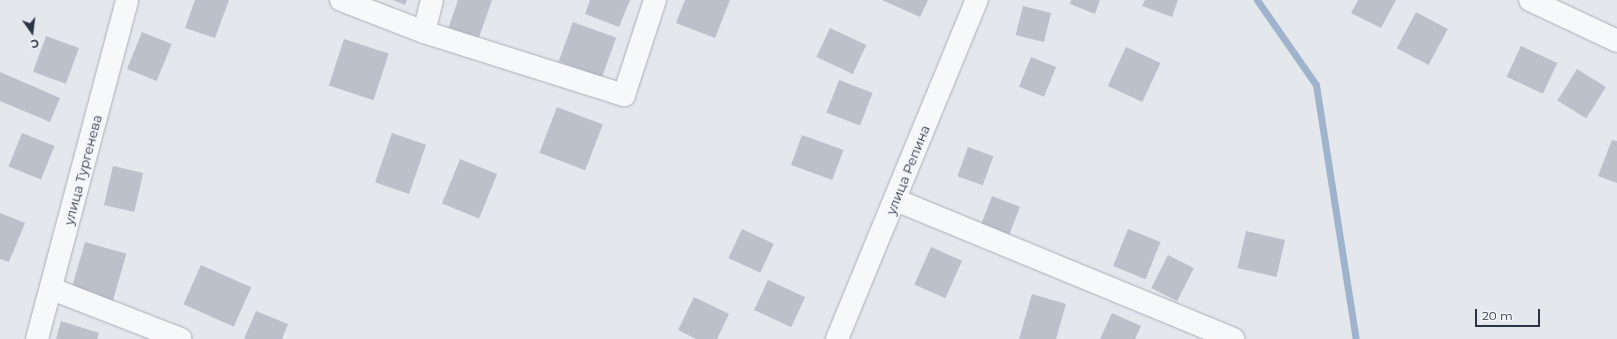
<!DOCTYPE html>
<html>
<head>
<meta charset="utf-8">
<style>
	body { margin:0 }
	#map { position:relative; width:1617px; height:339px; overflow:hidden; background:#e4e7ec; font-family:Montserrat,sans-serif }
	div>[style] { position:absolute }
	.stream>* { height:7px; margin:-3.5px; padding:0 3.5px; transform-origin:3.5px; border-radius:3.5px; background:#9fb4cc }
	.building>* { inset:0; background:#bbc0ca; transform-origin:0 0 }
	.roads { filter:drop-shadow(0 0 1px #a9aeb7) drop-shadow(0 0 1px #a9aeb7) }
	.minor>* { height:22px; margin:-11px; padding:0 11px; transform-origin:11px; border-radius:11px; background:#f7f8fa }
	span { translate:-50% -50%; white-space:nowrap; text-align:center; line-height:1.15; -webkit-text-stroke:3px #f4f6f9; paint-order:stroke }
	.street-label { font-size:13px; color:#2b3445 }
	.north { position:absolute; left:12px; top:12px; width:40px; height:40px; -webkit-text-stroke:3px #f4f6f9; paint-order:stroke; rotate:166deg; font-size:11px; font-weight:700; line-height:16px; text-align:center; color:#2b3445 }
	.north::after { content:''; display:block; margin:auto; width:14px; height:18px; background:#2b3445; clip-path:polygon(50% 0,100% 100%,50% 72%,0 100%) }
	.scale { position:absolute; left:1475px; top:309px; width:65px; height:18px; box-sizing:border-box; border:2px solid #2b3445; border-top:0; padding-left:5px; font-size:12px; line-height:14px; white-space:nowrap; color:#2b3445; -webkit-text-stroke:3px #f4f6f9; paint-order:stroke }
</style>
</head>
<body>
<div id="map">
	<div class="stream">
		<div style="left:1257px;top:0;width:103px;rotate:55.2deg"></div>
		<div style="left:1316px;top:85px;width:257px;rotate:81.1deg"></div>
	</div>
	<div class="building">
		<div style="clip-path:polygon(195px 0,229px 0,215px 38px,185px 28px)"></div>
		<div style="clip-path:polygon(393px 0,407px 0,405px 5px)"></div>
		<div style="clip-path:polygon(458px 0,492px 0,477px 43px,447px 32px)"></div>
		<div style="clip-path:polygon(590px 0,630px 0,619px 27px,585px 14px)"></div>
		<div style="clip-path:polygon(685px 0,730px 0,715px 38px,676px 23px)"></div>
		<div style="clip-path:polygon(882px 0,928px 0,920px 17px)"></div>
		<div style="clip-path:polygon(1071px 0,1100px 0,1095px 14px,1070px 4px)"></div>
		<div style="clip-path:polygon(1145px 0,1178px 0,1172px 17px,1142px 6px)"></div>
		<div style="clip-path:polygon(1358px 0,1396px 0,1381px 28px,1351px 13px)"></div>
		<div style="left:1023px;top:6px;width:29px;height:30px;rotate:14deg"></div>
		<div style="left:1416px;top:12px;width:36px;height:41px;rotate:28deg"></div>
		<div style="left:573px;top:22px;width:46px;height:42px;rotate:20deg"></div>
		<div style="left:830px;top:28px;width:40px;height:32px;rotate:25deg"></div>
		<div style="left:142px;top:32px;width:32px;height:40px;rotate:22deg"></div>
		<div style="left:46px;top:36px;width:35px;height:38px;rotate:20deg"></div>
		<div style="left:344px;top:39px;width:47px;height:49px;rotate:18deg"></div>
		<div style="left:1521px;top:46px;width:40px;height:34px;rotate:25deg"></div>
		<div style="left:1126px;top:47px;width:38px;height:43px;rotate:25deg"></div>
		<div style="left:1031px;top:57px;width:27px;height:32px;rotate:22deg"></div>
		<div style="left:1577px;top:69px;width:34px;height:37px;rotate:32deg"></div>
		<div style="clip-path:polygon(0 72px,60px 98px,50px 122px,0 101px)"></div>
		<div style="left:839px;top:80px;width:36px;height:35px;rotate:21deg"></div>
		<div style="left:557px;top:107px;width:49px;height:49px;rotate:21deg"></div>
		<div style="left:22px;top:133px;width:35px;height:36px;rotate:22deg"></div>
		<div style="left:392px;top:133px;width:36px;height:52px;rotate:19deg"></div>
		<div style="left:802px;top:135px;width:44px;height:32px;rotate:20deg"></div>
		<div style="clip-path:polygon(1612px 140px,1617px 141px,1617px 183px,1598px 176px)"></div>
		<div style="left:968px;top:147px;width:27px;height:31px;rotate:20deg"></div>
		<div style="left:460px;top:159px;width:40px;height:48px;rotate:22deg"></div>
		<div style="left:113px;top:166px;width:31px;height:40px;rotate:13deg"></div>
		<div style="left:992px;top:196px;width:30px;height:33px;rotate:21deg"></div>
		<div style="clip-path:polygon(0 213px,25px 223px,9px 262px,0 259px)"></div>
		<div style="left:742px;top:229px;width:35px;height:32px;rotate:25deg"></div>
		<div style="left:1128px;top:229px;width:35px;height:40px;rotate:22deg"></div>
		<div style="left:1246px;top:231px;width:40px;height:38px;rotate:13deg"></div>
		<div style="left:85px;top:242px;width:43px;height:49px;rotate:16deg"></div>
		<div style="left:931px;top:247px;width:34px;height:41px;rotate:24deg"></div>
		<div style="left:1168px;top:255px;width:29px;height:37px;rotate:27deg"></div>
		<div style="left:201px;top:265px;width:55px;height:43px;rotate:24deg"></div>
		<div style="left:768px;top:280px;width:41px;height:33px;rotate:25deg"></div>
		<div style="clip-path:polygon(1032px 294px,1066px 304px,1056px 339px,1019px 339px)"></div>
		<div style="clip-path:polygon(694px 297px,729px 314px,717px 339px,696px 339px,678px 330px)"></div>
		<div style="clip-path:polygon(256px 311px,288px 324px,282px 339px,244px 339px)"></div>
		<div style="clip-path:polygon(1112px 313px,1141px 326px,1135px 339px,1100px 339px)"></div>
		<div style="clip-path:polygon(61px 321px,99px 333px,97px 339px,56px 339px)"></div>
	</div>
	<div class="roads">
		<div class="minor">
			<div style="left:341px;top:0;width:89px;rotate:21.1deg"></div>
			<div style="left:424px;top:32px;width:210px;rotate:17.5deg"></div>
			<div style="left:624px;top:95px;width:100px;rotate:-71.9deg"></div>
			<div style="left:1530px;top:0;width:96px;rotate:25.2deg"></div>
			<div style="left:424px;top:32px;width:33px;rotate:-76deg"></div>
			<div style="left:896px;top:200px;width:365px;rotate:22.4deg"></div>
			<div style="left:52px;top:289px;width:138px;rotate:21.2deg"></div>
			<div style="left:37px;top:339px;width:351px;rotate:-75.1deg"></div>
			<div style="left:837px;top:339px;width:367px;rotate:-67.6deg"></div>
		</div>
	</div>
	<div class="street-label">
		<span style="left:83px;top:170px;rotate:-75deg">улица Тургенева</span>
		<span style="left:908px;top:170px;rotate:-68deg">улица Репина</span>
	</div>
	<div class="north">С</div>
	<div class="scale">20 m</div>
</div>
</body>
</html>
